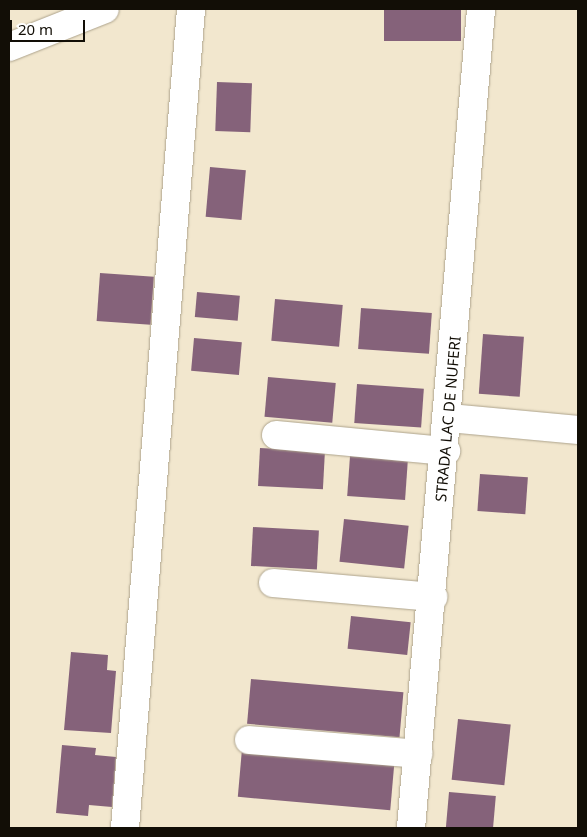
<!DOCTYPE html>
<html>
<head>
<meta charset="utf-8">
<style>
	body { margin:0 }
	#map { position:relative; width:587px; height:837px; overflow:hidden; background:#f2e7ce; font-family:"Noto Sans",sans-serif }
	div>[style] { position:absolute }
	.building>* { inset:0; background:#85627a; transform-origin:0 0 }
	.roads { filter:drop-shadow(0 0 1px #ada38c) drop-shadow(0 0 1px #ada38c) }
	.minor>* { height:28px; margin:-14px; padding:0 14px; transform-origin:14px; border-radius:14px; background:#fff }
	span { translate:-50% -50%; white-space:nowrap; text-align:center; line-height:1.15; -webkit-text-stroke:5px #fff; paint-order:stroke }
	.street-label { font-size:15px; color:#120e06 }
	.frame { position:absolute; inset:0; border:10px solid #120e06; pointer-events:none }
	.scale { position:absolute; left:10px; top:20px; width:75px; height:22px; box-sizing:border-box; border:2px solid #120e06; border-top:0; padding-left:6px; font-size:15px; line-height:18px; white-space:nowrap; color:#120e06; -webkit-text-stroke:4px #fff; paint-order:stroke }
</style>
</head>
<body>
<div id="map">
	<div class="building">
		<div style="left:384px;top:9px;width:77px;height:32px"></div>
		<div style="left:217px;top:82px;width:35px;height:49px;rotate:2deg"></div>
		<div style="left:210px;top:167px;width:36px;height:50px;rotate:5deg"></div>
		<div style="left:100px;top:273px;width:54px;height:48px;rotate:4deg"></div>
		<div style="left:197px;top:292px;width:43px;height:25px;rotate:5deg"></div>
		<div style="left:275px;top:299px;width:68px;height:42px;rotate:5deg"></div>
		<div style="left:361px;top:308px;width:71px;height:41px;rotate:4deg"></div>
		<div style="left:483px;top:334px;width:41px;height:60px;rotate:4deg"></div>
		<div style="left:194px;top:338px;width:48px;height:33px;rotate:5deg"></div>
		<div style="left:268px;top:377px;width:68px;height:40px;rotate:5deg"></div>
		<div style="left:357px;top:384px;width:67px;height:39px;rotate:4deg"></div>
		<div style="left:260px;top:448px;width:65px;height:38px;rotate:3deg"></div>
		<div style="left:350px;top:456px;width:58px;height:40px;rotate:4deg"></div>
		<div style="left:480px;top:474px;width:48px;height:37px;rotate:4deg"></div>
		<div style="left:344px;top:519px;width:65px;height:43px;rotate:6deg"></div>
		<div style="left:253px;top:527px;width:66px;height:39px;rotate:3deg"></div>
		<div style="left:351px;top:616px;width:60px;height:33px;rotate:6deg"></div>
		<div style="clip-path:polygon(71px 652px,108px 655px,107px 670px,116px 671px,111px 733px,64px 730px)"></div>
		<div style="left:251px;top:679px;width:153px;height:45px;rotate:5deg"></div>
		<div style="left:458px;top:719px;width:53px;height:61px;rotate:6deg"></div>
		<div style="clip-path:polygon(62px 745px,96px 748px,95px 755px,116px 757px,112px 807px,89px 805px,88px 816px,56px 813px)"></div>
		<div style="left:242px;top:749px;width:153px;height:48px;rotate:5deg"></div>
		<div style="left:449px;top:792px;width:47px;height:36px;rotate:5deg"></div>
	</div>
	<div class="roads">
		<div class="minor">
			<div style="left:9px;top:47px;width:103px;rotate:-21.6deg"></div>
			<div style="left:449px;top:418px;width:130px;rotate:5.3deg"></div>
			<div style="left:276px;top:435px;width:171px;rotate:5.4deg"></div>
			<div style="left:273px;top:583px;width:161px;rotate:5deg"></div>
			<div style="left:249px;top:740px;width:170px;rotate:4.7deg"></div>
			<div style="left:125px;top:828px;width:822px;rotate:-85.39deg"></div>
			<div style="left:411px;top:828px;width:822px;rotate:-85.11deg"></div>
		</div>
	</div>
	<div class="street-label">
		<span style="left:448px;top:419px;rotate:-85deg">STRADA LAC DE NUFERI</span>
	</div>
	<div class="frame"></div>
	<div class="scale">20 m</div>
</div>
</body>
</html>
